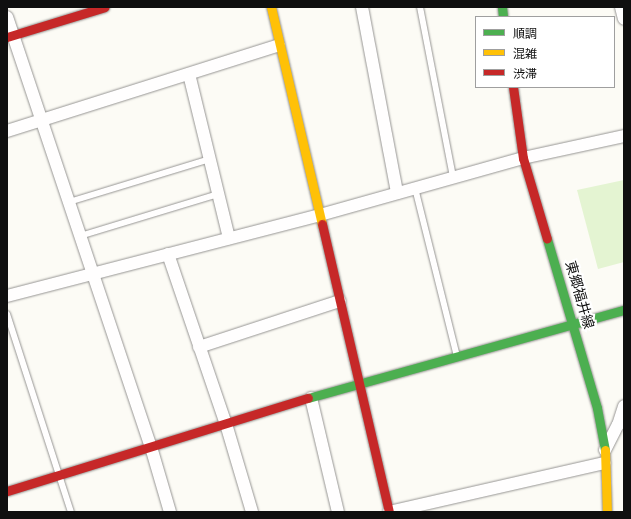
<!DOCTYPE html>
<html>
<head>
<meta charset="utf-8">
<style>
	body { margin:0 }
	#map { position:relative; width:631px; height:519px; overflow:hidden; background:#fcfbf5; font-family:"Zilla Slab","Noto Sans JP",serif }
	div>[style] { position:absolute }
	.green>* { inset:0; background:#e4f4d2 }
	.roads { filter:drop-shadow(0 0 1px #969593) drop-shadow(0 0 1px #969593) }
	.lane>* { height:6px; margin:-3px; padding:0 3px; transform-origin:3px; border-radius:3px; background:#fffefe }
	.street>* { height:12px; margin:-6px; padding:0 6px; transform-origin:6px; border-radius:6px; background:#fffefe }
	.fast>* { height:9px; margin:-4.5px; padding:0 4.5px; transform-origin:4.5px; border-radius:4.5px; background:#4caf50 }
	.slow>* { height:9px; margin:-4.5px; padding:0 4.5px; transform-origin:4.5px; border-radius:4.5px; background:#ffc107 }
	.jam>* { height:9px; margin:-4.5px; padding:0 4.5px; transform-origin:4.5px; border-radius:4.5px; background:#c62828 }
	span { translate:-50% -50%; white-space:nowrap; text-align:center; line-height:1.15; -webkit-text-stroke:4px #fff; paint-order:stroke }
	.street-label { font-size:14px; color:#0f0f0f }
	.frame { position:absolute; inset:0; border:8px solid #0f0f0f; pointer-events:none }
	.legend { position:absolute; left:475px; top:16px; width:140px; height:72px; box-sizing:border-box; background:#fff; border:1px solid #9f9f9f; margin:0; padding:5px 7px; list-style:none; font-size:12px; color:#0f0f0f }
	.legend li { display:flex; align-items:center; gap:8px; height:20px }
	.legend b { width:20px; border:1px solid #9f9f9f }
</style>
</head>
<body>
<div id="map">
	<div class="green">
		<div style="clip-path:polygon(624px 180px,624px 262px,598px 269px,577px 190px)"></div>
	</div>
	<div class="roads">
		<div class="lane">
			<div style="left:420px;top:7px;width:173px;rotate:79deg"></div>
			<div style="left:415px;top:188px;width:170px;rotate:76deg"></div>
			<div style="left:69px;top:202px;width:147px;rotate:-17deg"></div>
			<div style="left:80px;top:236px;width:144px;rotate:-16.9deg"></div>
			<div style="left:7px;top:314px;width:208px;rotate:72.1deg"></div>
		</div>
		<div class="street">
			<div style="left:362px;top:7px;width:189px;rotate:79.3deg"></div>
			<div style="left:621px;top:7px;width:12px;rotate:76deg"></div>
			<div style="left:7px;top:17px;width:453px;rotate:71.5deg"></div>
			<div style="left:151px;top:447px;width:68px;rotate:73.7deg"></div>
			<div style="left:189px;top:74px;width:169px;rotate:76.3deg"></div>
			<div style="left:7px;top:131px;width:285px;rotate:-17.5deg"></div>
			<div style="left:168px;top:254px;width:180px;rotate:71.2deg"></div>
			<div style="left:226px;top:424px;width:92px;rotate:73.5deg"></div>
			<div style="left:7px;top:296px;width:323px;rotate:-14.5deg"></div>
			<div style="left:320px;top:215px;width:211px;rotate:-15.7deg"></div>
			<div style="left:523px;top:158px;width:103px;rotate:-12.3deg"></div>
			<div style="left:199px;top:347px;width:148px;rotate:-18.1deg"></div>
			<div style="left:311px;top:398px;width:117px;rotate:76.7deg"></div>
			<div style="left:605px;top:450px;width:28px;rotate:-63deg"></div>
			<div style="left:618px;top:425px;width:20px;rotate:-72deg"></div>
			<div style="left:389px;top:512px;width:221px;rotate:-12.8deg"></div>
		</div>
		<div class="fast">
			<div style="left:502px;top:7px;width:10px;rotate:84deg"></div>
			<div style="left:547px;top:239px;width:176px;rotate:73.5deg"></div>
			<div style="left:597px;top:408px;width:43px;rotate:79.2deg"></div>
			<div style="left:308px;top:398px;width:328px;rotate:-15.6deg"></div>
		</div>
		<div class="slow">
			<div style="left:271px;top:7px;width:223px;rotate:76.8deg"></div>
			<div style="left:605px;top:450px;width:62px;rotate:88.2deg"></div>
		</div>
		<div class="jam">
			<div style="left:7px;top:37px;width:102px;rotate:-17deg"></div>
			<div style="left:513px;top:87px;width:72px;rotate:82deg"></div>
			<div style="left:523px;top:158px;width:84px;rotate:73.5deg"></div>
			<div style="left:322px;top:224px;width:296px;rotate:76.9deg"></div>
			<div style="left:7px;top:491px;width:315px;rotate:-17.2deg"></div>
		</div>
	</div>
	<div class="street-label">
		<span style="left:579px;top:295px;rotate:74deg">東郷福井線</span>
	</div>
	<div class="frame"></div>
	<ul class="legend">
	<li><b style="height:5px;background:#4caf50"></b>順調</li>
	<li><b style="height:5px;background:#ffc107"></b>混雑</li>
	<li><b style="height:5px;background:#c62828"></b>渋滞</li>
	</ul>
</div>
</body>
</html>
